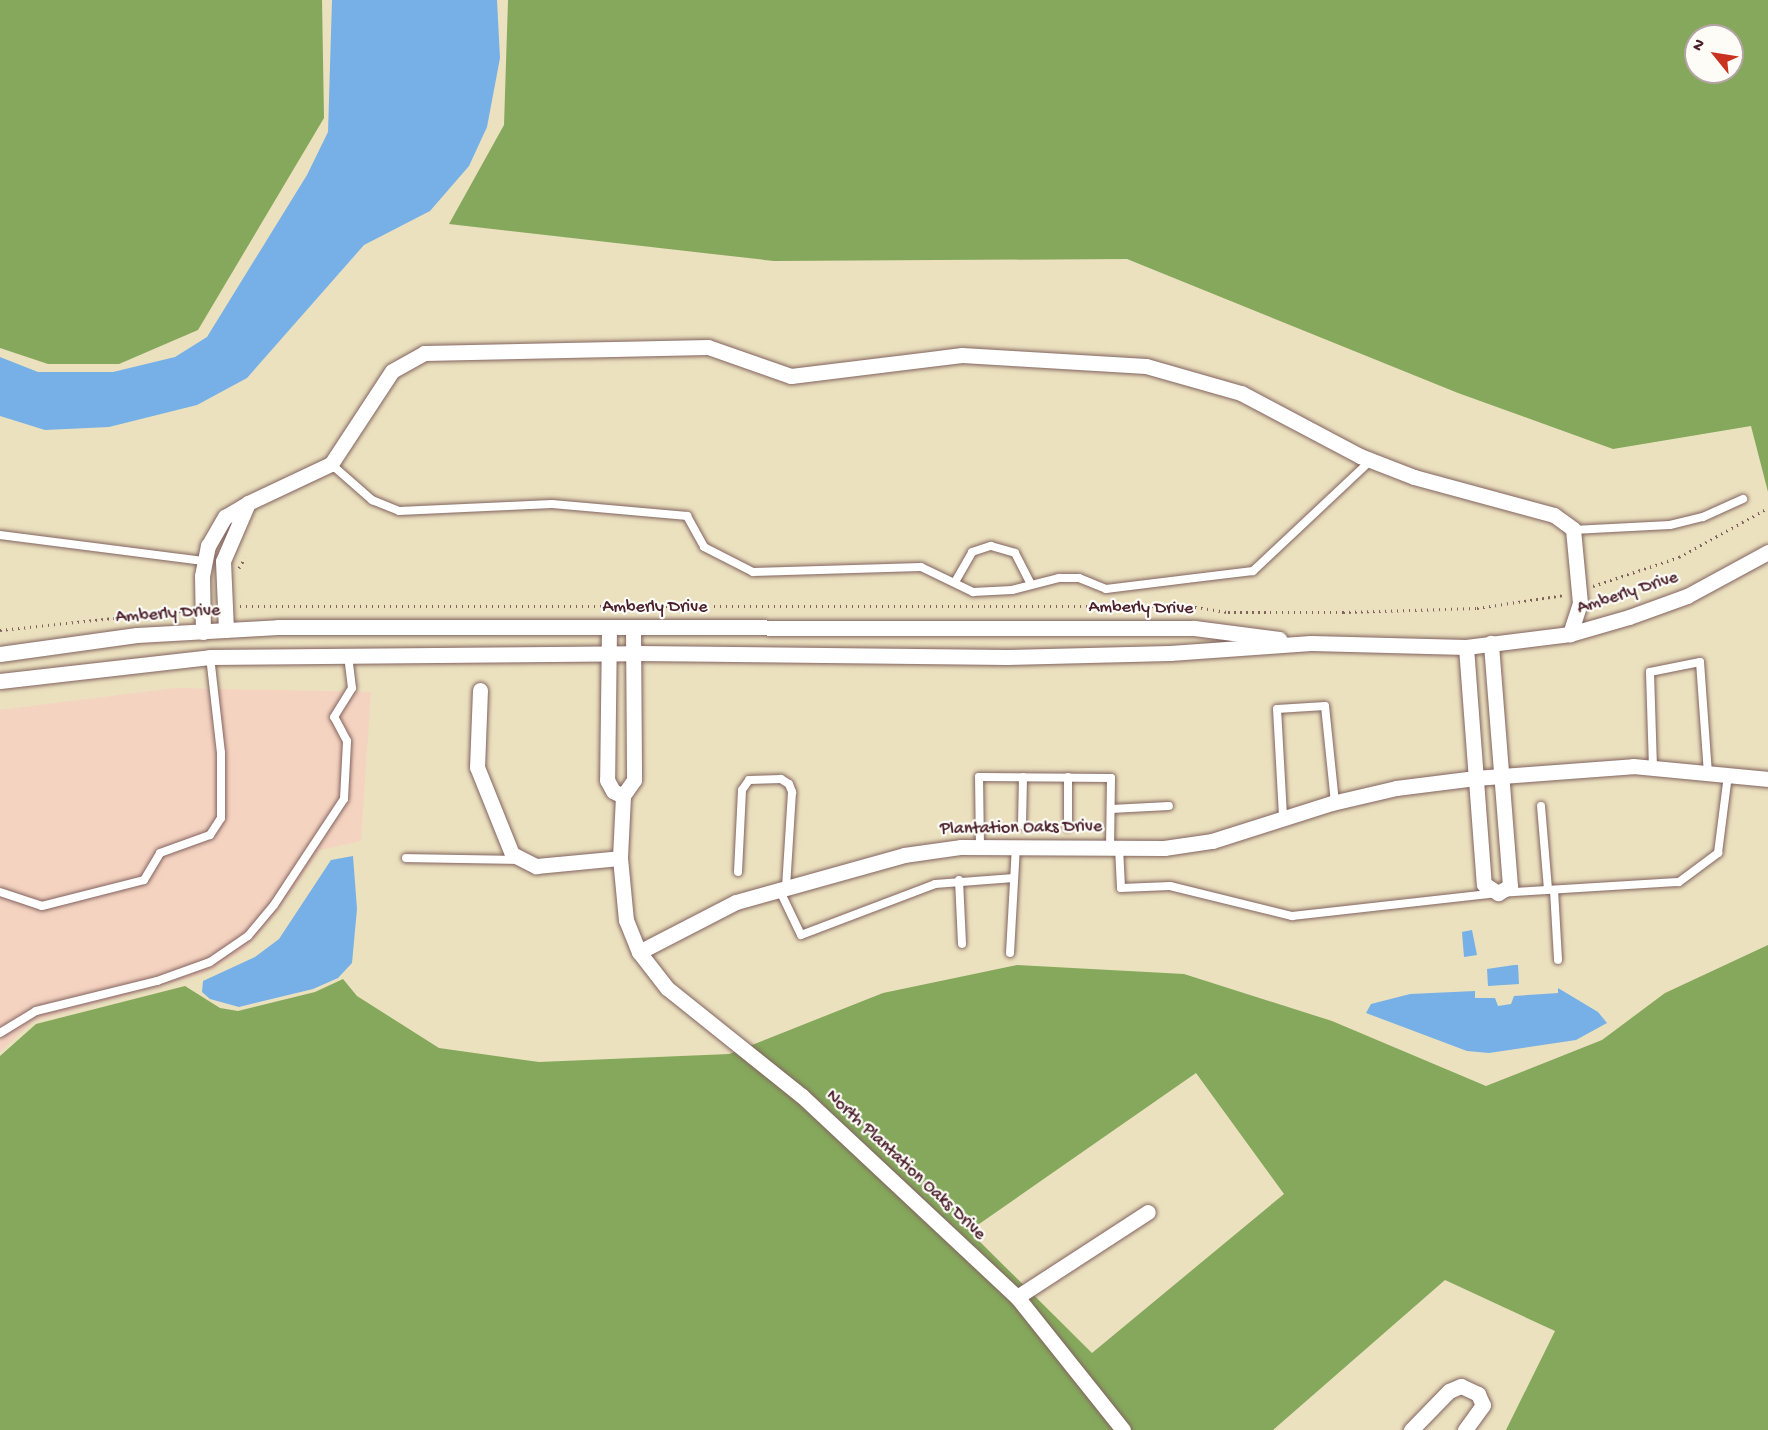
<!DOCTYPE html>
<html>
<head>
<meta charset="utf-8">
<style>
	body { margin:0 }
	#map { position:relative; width:1768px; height:1430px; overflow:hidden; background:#ebe1bf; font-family:"Gochi Hand",sans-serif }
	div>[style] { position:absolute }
	.built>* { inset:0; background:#f5d3c1 }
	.forest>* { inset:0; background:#85a85c }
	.water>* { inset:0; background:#76b0e6 }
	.path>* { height:3px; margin-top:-1.5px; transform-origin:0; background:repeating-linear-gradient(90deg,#82635f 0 1.5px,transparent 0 6px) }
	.roads { filter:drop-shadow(0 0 2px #82635f) drop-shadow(0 0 2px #82635f) }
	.service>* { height:8px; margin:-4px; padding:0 4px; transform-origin:4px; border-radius:4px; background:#fff }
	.minor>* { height:15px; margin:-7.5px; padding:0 7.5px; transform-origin:7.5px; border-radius:7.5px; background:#fff }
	span { translate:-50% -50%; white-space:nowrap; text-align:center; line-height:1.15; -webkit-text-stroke:4.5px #fdfcf7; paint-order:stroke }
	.street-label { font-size:18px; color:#4a1f2b }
	.north { position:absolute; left:1684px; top:24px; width:60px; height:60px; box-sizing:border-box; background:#fdfcf7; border:2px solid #b5a4a5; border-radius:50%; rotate:300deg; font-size:16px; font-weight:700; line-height:24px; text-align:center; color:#4a1f2b }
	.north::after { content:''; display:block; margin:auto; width:21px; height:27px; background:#c8321e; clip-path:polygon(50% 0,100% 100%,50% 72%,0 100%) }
</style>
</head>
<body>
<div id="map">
	<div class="built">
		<div style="clip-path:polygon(175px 688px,371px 692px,361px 841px,320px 850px,275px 915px,244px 950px,203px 974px,33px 1021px,0 1052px,0 710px)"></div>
	</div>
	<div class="forest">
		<div style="clip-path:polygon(0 0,322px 0,324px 118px,198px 330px,119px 364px,48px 364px,0 348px)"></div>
		<div style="clip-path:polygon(evenodd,508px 0,1768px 0,1768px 492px,1751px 426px,1613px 449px,1458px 393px,1127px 259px,774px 261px,449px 224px,504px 125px,508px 0,1696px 36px,1732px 36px,1732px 72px,1696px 72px,1696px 36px)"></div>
		<div style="clip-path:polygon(evenodd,1768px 945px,1768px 1430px,1506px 1430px,1555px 1331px,1445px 1280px,1273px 1430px,0 1430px,0 1056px,36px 1024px,185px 986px,220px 1008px,238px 1011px,315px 992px,343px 979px,357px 996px,439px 1048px,539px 1062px,729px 1054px,883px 993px,1017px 965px,1184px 974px,1332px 1021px,1486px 1086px,1602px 1040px,1665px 993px,1768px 945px,1196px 1073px,1284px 1194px,1092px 1353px,969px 1231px,1196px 1073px)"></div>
	</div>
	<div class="water">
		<div style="clip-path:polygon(332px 0,497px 0,500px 58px,487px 127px,469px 166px,430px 211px,364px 245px,247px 378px,197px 405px,109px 427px,45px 430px,0 416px,0 357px,38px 372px,113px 372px,175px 357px,207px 337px,307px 175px,328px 132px)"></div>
		<div style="clip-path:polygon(353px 856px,357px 909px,352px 963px,338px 978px,313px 989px,239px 1007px,210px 999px,202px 992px,203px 981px,255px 957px,279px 939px,331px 860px)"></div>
		<div style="clip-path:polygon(1472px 930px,1477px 955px,1464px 957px,1462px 932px)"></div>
		<div style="clip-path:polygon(1514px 965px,1518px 965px,1519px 984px,1488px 986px,1487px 969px)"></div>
		<div style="clip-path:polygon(1558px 988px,1598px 1012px,1607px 1023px,1576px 1040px,1489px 1053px,1467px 1051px,1366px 1013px,1371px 1004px,1410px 994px,1475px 991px,1475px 998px,1495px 998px,1498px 1006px,1511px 1004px,1514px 996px,1558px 993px)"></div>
	</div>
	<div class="path">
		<div style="left:239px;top:568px;width:12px;rotate:-59deg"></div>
		<div style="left:1593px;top:586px;width:91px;rotate:-18.6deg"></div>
		<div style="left:1679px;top:557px;width:102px;rotate:-28.8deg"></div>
		<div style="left:240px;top:606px;width:949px"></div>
		<div style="left:1189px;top:606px;width:39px;rotate:9deg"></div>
		<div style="left:1228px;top:612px;width:115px"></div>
		<div style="left:1343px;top:612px;width:134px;rotate:-1.7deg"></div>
		<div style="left:1477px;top:608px;width:88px;rotate:-8.5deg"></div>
		<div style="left:0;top:630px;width:191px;rotate:-6deg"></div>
	</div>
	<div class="roads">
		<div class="service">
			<div style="left:331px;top:464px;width:55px;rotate:41.3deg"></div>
			<div style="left:372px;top:500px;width:29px;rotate:22deg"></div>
			<div style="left:399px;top:511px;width:153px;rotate:-2.6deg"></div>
			<div style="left:552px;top:504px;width:136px;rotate:5.1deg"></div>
			<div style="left:687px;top:516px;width:35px;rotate:61deg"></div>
			<div style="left:704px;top:547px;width:55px;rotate:27deg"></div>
			<div style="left:753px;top:572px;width:168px;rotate:-1.7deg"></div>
			<div style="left:921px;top:567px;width:58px;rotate:25.7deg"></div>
			<div style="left:973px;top:592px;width:39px;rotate:-3deg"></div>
			<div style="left:1012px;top:590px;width:49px;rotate:-14.3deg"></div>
			<div style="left:1059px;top:578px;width:20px"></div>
			<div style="left:1079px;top:578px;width:29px;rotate:22deg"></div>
			<div style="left:1106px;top:589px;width:148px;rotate:-7deg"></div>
			<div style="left:1253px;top:571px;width:162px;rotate:-43.2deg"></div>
			<div style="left:1573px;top:530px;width:97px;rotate:-3deg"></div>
			<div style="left:1670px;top:525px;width:34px;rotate:-14deg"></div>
			<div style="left:1703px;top:517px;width:44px;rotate:-24.2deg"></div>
			<div style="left:0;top:535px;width:205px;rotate:7.3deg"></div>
			<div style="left:955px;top:582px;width:34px;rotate:-60deg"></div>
			<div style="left:972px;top:552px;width:20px;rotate:-18deg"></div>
			<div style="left:991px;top:546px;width:25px;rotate:16deg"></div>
			<div style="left:1015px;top:553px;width:35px;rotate:63deg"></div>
			<div style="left:1653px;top:768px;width:96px;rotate:-91.8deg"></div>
			<div style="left:1650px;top:672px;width:51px;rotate:-11.3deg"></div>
			<div style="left:1700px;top:662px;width:112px;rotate:85.9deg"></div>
			<div style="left:1068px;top:777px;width:50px;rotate:90deg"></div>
			<div style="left:1541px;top:806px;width:84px;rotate:85.2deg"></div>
			<div style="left:1111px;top:809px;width:58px;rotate:-3deg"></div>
			<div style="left:1283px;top:816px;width:107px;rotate:-93.2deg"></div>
			<div style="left:1277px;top:709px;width:48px;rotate:-3.6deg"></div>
			<div style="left:1325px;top:706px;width:97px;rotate:84.1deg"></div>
			<div style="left:1022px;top:825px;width:48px;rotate:-88.8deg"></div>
			<div style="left:980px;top:847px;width:70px;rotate:-90.8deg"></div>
			<div style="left:979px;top:777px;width:132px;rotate:0.4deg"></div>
			<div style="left:1111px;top:778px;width:69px;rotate:90.8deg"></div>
			<div style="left:1119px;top:847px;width:41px;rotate:87.2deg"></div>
			<div style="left:1121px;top:888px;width:49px;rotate:-2.3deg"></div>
			<div style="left:1170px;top:886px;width:126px;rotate:13.8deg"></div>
			<div style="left:1292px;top:916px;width:207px;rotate:-6.4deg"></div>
			<div style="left:1498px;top:893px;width:181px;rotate:-3.5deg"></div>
			<div style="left:1679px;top:882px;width:49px;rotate:-36.6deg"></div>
			<div style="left:1718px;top:853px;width:79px;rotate:-82.7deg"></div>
			<div style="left:406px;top:858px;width:111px;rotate:1deg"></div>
			<div style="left:738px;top:872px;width:82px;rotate:-87.2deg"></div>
			<div style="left:742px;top:790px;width:12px;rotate:-55deg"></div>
			<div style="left:749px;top:780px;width:32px;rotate:-2deg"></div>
			<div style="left:781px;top:779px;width:9px;rotate:32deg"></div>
			<div style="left:789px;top:784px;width:9px;rotate:69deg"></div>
			<div style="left:792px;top:792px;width:95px;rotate:93.6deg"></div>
			<div style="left:959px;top:880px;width:64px;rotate:87.3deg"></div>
			<div style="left:779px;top:889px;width:51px;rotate:64.4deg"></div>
			<div style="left:801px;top:935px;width:143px;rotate:-20.8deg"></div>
			<div style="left:935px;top:884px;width:79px;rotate:-4.3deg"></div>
			<div style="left:1554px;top:890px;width:70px;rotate:86.7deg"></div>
			<div style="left:0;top:892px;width:44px;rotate:18.4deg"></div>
			<div style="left:42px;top:906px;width:105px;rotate:-14.3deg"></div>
			<div style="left:144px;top:880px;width:31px;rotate:-59deg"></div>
			<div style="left:160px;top:853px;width:53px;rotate:-19.8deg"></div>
			<div style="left:210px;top:835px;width:20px;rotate:-57deg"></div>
			<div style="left:221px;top:818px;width:65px;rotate:-90deg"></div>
			<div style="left:221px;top:753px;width:97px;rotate:-96.5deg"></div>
			<div style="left:1010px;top:953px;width:106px;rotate:-86.8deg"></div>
			<div style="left:0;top:1033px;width:42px;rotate:-31.4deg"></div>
			<div style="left:36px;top:1011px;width:125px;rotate:-13.9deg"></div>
			<div style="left:157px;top:981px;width:56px;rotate:-19.7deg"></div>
			<div style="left:210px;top:962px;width:46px;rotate:-34.4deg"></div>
			<div style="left:248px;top:936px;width:40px;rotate:-50deg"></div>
			<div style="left:274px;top:905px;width:127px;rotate:-56.6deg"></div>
			<div style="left:344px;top:799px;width:58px;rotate:-87deg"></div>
			<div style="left:347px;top:741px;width:27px;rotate:-118deg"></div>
			<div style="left:334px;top:717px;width:34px;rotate:-58deg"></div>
			<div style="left:352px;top:688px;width:33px;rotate:-97deg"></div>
		</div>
		<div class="minor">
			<div style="left:248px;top:503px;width:92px;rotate:-25.2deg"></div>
			<div style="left:331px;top:464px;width:111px;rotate:-56.7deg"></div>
			<div style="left:392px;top:371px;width:37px;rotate:-29deg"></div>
			<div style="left:424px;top:353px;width:284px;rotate:-1.2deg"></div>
			<div style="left:708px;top:347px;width:88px;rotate:19.3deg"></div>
			<div style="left:791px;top:376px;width:172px;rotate:-7deg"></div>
			<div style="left:962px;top:355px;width:184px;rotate:3.4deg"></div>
			<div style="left:1146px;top:366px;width:99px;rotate:15.9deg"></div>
			<div style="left:1241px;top:393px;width:135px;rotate:27.9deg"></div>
			<div style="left:1360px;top:456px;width:58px;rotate:21.3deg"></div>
			<div style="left:1414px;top:477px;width:145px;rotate:15.2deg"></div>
			<div style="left:1554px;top:515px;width:24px;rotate:36deg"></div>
			<div style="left:1573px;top:529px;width:74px;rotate:84.6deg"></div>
			<div style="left:1580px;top:603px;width:33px;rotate:108deg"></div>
			<div style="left:609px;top:627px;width:153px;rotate:90.7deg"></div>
			<div style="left:607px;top:780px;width:13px;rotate:61deg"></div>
			<div style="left:613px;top:791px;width:11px;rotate:27deg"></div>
			<div style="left:633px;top:627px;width:153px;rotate:89.6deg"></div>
			<div style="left:634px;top:780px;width:19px;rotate:125deg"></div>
			<div style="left:623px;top:796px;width:62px;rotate:92.8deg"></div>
			<div style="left:620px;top:858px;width:62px;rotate:84.5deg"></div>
			<div style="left:626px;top:920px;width:35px;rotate:68deg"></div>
			<div style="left:639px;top:952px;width:46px;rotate:52.1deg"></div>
			<div style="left:667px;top:988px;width:173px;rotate:38.7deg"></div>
			<div style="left:802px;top:1096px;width:294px;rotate:43.1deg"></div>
			<div style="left:1017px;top:1297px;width:170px;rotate:51.4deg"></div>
			<div style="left:203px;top:632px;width:56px;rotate:-91deg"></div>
			<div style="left:202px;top:576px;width:31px;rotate:-79deg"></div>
			<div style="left:208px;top:546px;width:34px;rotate:-60deg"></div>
			<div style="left:225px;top:517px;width:27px;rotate:-31deg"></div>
			<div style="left:248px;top:503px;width:63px;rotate:113.3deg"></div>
			<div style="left:223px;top:561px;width:69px;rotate:87.5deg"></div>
			<div style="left:1466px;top:647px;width:238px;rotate:85.7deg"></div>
			<div style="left:1484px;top:884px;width:17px;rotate:33deg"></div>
			<div style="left:1498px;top:893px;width:14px;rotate:-30deg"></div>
			<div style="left:1510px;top:886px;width:244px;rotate:-94.5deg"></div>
			<div style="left:0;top:654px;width:138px;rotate:-7.9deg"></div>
			<div style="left:137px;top:635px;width:141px;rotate:-3.2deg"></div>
			<div style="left:278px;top:627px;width:916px;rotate:0.06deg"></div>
			<div style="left:1194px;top:628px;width:86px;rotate:7.4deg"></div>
			<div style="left:0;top:681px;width:211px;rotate:-6.5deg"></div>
			<div style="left:210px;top:657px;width:425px;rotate:-0.5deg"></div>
			<div style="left:635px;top:653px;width:372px;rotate:0.6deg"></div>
			<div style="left:1007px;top:657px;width:163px;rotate:-1.4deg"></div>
			<div style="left:1170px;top:653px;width:141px;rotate:-4.1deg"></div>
			<div style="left:1311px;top:643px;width:155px;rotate:1.5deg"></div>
			<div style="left:1466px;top:647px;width:105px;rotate:-7.1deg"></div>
			<div style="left:1570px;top:634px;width:61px;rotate:-16.1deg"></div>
			<div style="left:1629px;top:617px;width:62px;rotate:-19.9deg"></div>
			<div style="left:1687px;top:596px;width:92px;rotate:-28.5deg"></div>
			<div style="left:480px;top:690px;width:77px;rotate:92.2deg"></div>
			<div style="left:477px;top:767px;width:94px;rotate:68.1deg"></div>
			<div style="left:512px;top:854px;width:27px;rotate:27deg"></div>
			<div style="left:536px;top:866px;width:84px;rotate:-5.4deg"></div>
			<div style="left:639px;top:952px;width:109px;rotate:-27.3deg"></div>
			<div style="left:736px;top:902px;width:174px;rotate:-15.6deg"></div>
			<div style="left:904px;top:855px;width:58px;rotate:-8deg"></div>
			<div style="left:961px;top:847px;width:203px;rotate:0.3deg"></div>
			<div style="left:1164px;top:848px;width:49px;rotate:-8.3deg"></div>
			<div style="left:1212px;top:841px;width:126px;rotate:-17.6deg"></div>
			<div style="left:1332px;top:803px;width:66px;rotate:-13.2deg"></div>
			<div style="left:1396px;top:788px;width:80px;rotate:-7.2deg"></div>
			<div style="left:1475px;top:778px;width:158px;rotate:-4.3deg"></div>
			<div style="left:1633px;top:766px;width:136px;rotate:5.5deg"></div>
			<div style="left:1017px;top:1297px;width:156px;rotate:-33deg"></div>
			<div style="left:1411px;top:1430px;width:54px;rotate:-45.7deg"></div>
			<div style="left:1449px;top:1391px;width:13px;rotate:-23deg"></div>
			<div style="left:1461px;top:1386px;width:19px;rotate:25deg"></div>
			<div style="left:1478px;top:1394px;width:12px;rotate:66deg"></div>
			<div style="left:1483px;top:1405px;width:31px;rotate:126deg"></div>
		</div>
	</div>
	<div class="street-label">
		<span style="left:1628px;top:594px;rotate:-18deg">Amberly Drive</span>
		<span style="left:655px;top:608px">Amberly Drive</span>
		<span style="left:1141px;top:609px;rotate:1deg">Amberly Drive</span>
		<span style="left:168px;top:615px;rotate:-4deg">Amberly Drive</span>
		<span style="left:1021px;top:829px;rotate:-1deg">Plantation Oaks Drive</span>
		<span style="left:905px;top:1166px;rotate:43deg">North Plantation Oaks Drive</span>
	</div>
	<div class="north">N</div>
</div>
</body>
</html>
